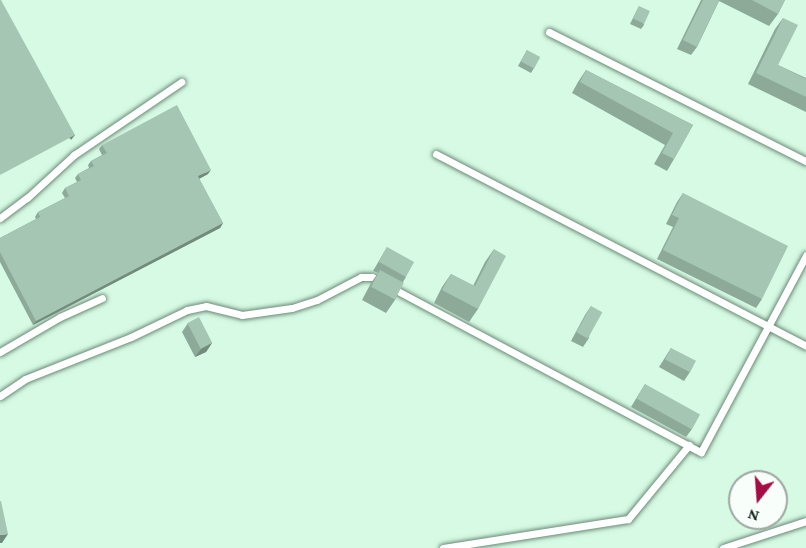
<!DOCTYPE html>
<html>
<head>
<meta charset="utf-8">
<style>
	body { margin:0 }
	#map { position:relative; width:806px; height:548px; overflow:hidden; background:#d6fae4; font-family:"Crimson Pro",serif }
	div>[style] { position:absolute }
	.roads { filter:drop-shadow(0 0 2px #6a8a77) drop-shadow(0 0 2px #6a8a77) }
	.service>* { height:7px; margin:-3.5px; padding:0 3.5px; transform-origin:3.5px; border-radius:3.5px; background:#fff }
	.wall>* { inset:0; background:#8daa99 }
	.shaded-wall>* { inset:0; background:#738b7d; transform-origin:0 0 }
	.building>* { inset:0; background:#a4c6b2; transform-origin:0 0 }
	span { translate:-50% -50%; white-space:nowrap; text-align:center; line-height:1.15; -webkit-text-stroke:4.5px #f8fffb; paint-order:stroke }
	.north { position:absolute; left:728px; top:470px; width:60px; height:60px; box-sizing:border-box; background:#f8fffb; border:2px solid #9da6a1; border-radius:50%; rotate:197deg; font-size:16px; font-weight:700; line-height:24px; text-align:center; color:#142119 }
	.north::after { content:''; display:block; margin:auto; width:21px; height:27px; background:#a50e45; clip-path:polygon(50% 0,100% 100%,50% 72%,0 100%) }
</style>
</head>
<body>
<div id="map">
	<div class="roads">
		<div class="service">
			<div style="left:549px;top:32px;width:288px;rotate:26.7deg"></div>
			<div style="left:436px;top:154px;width:417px;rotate:27.4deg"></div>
			<div style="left:0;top:218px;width:34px;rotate:-37deg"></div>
			<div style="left:27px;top:198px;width:64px;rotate:-42.5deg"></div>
			<div style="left:74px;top:155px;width:130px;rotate:-34.3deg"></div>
			<div style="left:392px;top:288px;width:350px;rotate:28deg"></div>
			<div style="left:701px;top:452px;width:223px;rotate:-61.9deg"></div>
			<div style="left:0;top:352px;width:69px;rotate:-30.3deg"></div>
			<div style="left:60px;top:317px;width:46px;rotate:-24.3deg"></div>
			<div style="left:0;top:396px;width:30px;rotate:-34deg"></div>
			<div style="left:25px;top:379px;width:114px;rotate:-21.6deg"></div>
			<div style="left:131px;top:337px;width:62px;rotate:-25.7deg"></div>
			<div style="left:187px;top:310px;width:19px;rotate:-12deg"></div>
			<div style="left:206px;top:306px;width:37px;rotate:14deg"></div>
			<div style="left:242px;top:315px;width:50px;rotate:-8deg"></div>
			<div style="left:292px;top:308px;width:26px;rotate:-18deg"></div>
			<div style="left:317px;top:300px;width:50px;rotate:-27.6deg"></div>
			<div style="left:361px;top:277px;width:11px"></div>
			<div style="left:372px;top:277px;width:11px;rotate:27deg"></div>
			<div style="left:443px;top:548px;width:187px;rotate:-8.9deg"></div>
			<div style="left:628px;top:519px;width:96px;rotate:-50.5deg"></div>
			<div style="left:723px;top:548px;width:87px;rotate:-18deg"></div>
		</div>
	</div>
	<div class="wall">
		<div style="clip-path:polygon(701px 0,785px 0,778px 14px,769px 26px,719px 1px,697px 47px,691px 55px,677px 49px)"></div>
		<div style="clip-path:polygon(639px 6px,644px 25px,641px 29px,630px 24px)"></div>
		<div style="clip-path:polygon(783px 18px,778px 65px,806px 78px,806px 112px,748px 84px,775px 29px)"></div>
		<div style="clip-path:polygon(527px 50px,534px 68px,531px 73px,518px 66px)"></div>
		<div style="clip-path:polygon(586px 70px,693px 125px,674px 159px,667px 171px,654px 164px,665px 145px,572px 93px,578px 82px)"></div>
		<div style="clip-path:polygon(102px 145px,208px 174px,199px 179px,223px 223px,220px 228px,33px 325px,0 262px,0 238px,36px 219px,35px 217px,38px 212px,65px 198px,62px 193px,65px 188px,77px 182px,75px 178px,78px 174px,89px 168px,88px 165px,91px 161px,102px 155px,99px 149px)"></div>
		<div style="clip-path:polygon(683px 193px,762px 299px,756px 308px,657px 259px,673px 227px,666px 224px,677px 202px)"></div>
		<div style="clip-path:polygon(387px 247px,406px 277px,403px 282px,395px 300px,386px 313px,362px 300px,371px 283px,378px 273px,373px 271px)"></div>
		<div style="clip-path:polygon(494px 249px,478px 309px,469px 322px,434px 303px,442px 287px,451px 274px,473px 286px,485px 262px)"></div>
		<div style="clip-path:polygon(591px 306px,589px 338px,583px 347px,571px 341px,585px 315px)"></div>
		<div style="clip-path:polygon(188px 323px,212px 343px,206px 352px,195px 357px,182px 332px)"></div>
		<div style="clip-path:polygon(671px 348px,690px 372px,684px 381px,659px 367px)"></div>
		<div style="clip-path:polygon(645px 384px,692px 429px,686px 437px,631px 407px)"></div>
	</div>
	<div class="shaded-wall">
		<div style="left:75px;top:135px;width:6px;height:85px;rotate:129deg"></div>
		<div style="clip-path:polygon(211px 170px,208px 174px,195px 181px,198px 176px)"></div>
		<div style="clip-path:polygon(223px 223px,220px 228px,33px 325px,36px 321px)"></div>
		<div style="clip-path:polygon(212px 343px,206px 352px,195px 357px,201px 349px)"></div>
		<div style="clip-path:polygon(8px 534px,2px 543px,0 543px,0 535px)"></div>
	</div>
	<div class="building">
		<div style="clip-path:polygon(0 0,1px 0,75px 135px,0 175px)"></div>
		<div style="clip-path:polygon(703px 0,719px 0,697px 47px,683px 40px)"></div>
		<div style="clip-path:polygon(752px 0,785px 0,778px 14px)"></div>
		<div style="left:639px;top:6px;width:12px;height:14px;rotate:24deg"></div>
		<div style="clip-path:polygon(783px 18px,798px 25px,778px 65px,806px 79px,806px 97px,756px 73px)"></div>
		<div style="left:527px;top:50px;width:15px;height:13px;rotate:28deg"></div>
		<div style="clip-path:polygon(586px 70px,693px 125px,674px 159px,662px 153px,673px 133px,580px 82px)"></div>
		<div style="clip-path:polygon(177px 105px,211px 170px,198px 176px,223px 223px,36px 321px,0 252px,0 238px,40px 217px,38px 212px,69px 196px,65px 188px,81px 180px,78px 174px,94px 166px,91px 161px,107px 153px,102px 145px)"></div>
		<div style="clip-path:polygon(683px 193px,788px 246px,762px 299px,663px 250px,679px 218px,672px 215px)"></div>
		<div style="left:387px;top:247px;width:31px;height:17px;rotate:29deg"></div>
		<div style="clip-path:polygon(494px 249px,506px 256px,478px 309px,442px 290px,451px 274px,475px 286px)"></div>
		<div style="left:380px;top:270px;width:27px;height:19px;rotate:28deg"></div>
		<div style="left:591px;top:306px;width:13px;height:30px;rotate:29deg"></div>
		<div style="left:199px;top:317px;width:29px;height:13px;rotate:63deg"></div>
		<div style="left:671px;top:348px;width:28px;height:13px;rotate:27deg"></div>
		<div style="left:645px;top:384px;width:63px;height:17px;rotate:29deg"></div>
		<div style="clip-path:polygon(0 501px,1px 501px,8px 534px,0 535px)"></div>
	</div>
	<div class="north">N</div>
</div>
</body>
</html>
